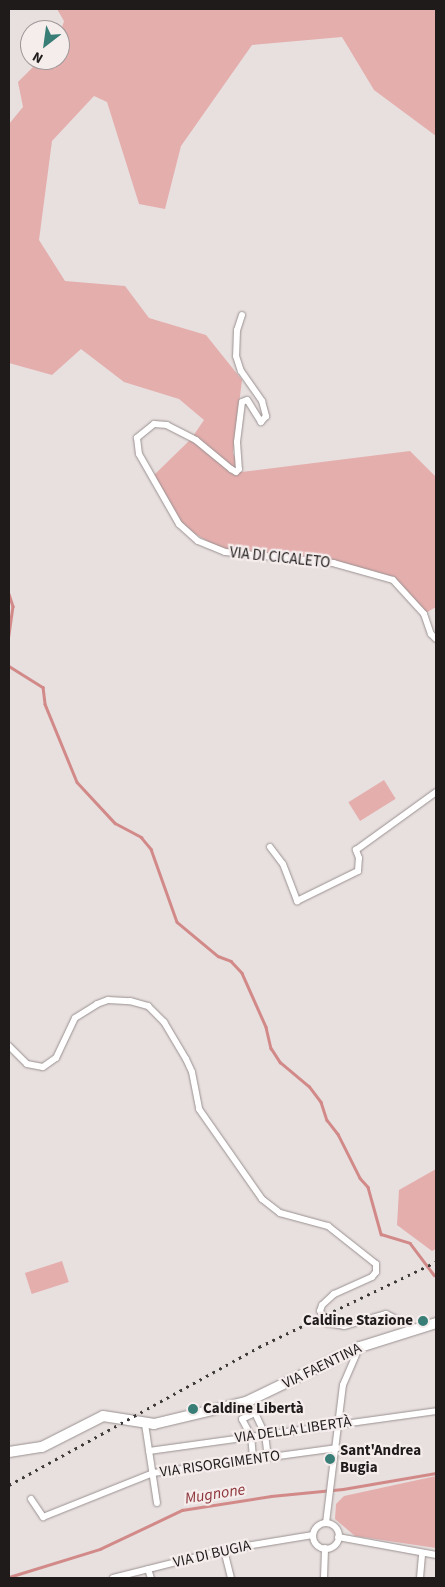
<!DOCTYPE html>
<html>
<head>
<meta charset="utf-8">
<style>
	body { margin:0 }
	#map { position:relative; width:445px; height:1587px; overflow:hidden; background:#e8dfdf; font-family:"Source Sans 3",sans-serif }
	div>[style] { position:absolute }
	.green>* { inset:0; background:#e4aead; transform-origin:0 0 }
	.stream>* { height:2.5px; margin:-1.25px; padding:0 1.25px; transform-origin:1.25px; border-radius:1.25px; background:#d28a89 }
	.roads { filter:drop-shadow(0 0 1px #999190) drop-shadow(0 0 1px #999190) }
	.street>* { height:6px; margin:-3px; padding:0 3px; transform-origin:3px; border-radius:3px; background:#fff }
	.street>.ring { margin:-3px; padding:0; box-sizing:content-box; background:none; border:6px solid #fff; border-radius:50% }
	.primary>* { height:10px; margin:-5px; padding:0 5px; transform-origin:5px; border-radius:5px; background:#fff }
	.rail>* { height:2.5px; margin-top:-1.25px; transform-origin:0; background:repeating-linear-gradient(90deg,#3e3a39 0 2.5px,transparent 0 7.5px) }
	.dots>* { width:14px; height:14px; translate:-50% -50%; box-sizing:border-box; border:2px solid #f5ecec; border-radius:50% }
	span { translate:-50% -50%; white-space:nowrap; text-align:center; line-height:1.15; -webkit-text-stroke:4.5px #f5ecec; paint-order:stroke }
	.street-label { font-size:15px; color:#1e1b1a }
	.poi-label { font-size:15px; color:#1e1b1a; font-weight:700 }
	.right { translate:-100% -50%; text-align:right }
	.left { translate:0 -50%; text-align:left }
	.water-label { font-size:16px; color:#8d353a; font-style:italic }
	.frame { position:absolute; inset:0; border:10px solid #1e1b1a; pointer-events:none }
	.north { position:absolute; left:20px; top:20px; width:50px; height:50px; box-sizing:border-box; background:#f5ecec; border:1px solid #9f9898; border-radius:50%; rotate:210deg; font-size:14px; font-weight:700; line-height:20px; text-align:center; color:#1e1b1a }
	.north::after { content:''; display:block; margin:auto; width:18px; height:22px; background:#387e76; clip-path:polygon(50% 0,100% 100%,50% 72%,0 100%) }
</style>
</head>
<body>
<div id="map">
	<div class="green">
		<div style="clip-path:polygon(57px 9px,436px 9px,436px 136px,374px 90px,342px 37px,252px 45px,181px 146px,165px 209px,139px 204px,107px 102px,94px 96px,52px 141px,39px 240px,65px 281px,125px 286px,149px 318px,206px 335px,242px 380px,233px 453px,241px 472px,410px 451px,436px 477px,436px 607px,424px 614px,393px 580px,333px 563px,225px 552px,179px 524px,153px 476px,191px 439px,204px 420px,179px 399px,124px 382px,81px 349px,52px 375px,9px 363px,9px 124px,23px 107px,18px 82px,40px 60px,60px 60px,60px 34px,64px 21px)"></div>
		<div style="left:384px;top:780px;width:22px;height:42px;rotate:58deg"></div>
		<div style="clip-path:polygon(436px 1169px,436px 1249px,432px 1251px,397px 1225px,399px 1190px)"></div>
		<div style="left:62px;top:1261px;width:22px;height:39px;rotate:72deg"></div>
		<div style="clip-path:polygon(436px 1476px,436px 1548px,355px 1536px,335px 1519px,336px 1504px,344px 1496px)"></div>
	</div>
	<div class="stream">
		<div style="left:9px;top:594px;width:13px;rotate:72deg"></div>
		<div style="left:13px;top:606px;width:30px;rotate:98deg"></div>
		<div style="left:9px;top:666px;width:40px;rotate:32deg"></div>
		<div style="left:43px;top:687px;width:17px;rotate:83deg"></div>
		<div style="left:45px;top:704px;width:84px;rotate:67.7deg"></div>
		<div style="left:77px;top:782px;width:56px;rotate:47.2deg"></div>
		<div style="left:115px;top:823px;width:30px;rotate:28deg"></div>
		<div style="left:141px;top:837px;width:16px;rotate:50deg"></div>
		<div style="left:151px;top:849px;width:77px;rotate:70.4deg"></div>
		<div style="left:177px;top:922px;width:53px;rotate:39.7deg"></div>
		<div style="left:218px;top:956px;width:14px;rotate:21deg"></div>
		<div style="left:231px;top:961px;width:16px;rotate:47deg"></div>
		<div style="left:242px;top:973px;width:59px;rotate:66deg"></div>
		<div style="left:266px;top:1027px;width:22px;rotate:77deg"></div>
		<div style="left:271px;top:1048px;width:17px;rotate:57deg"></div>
		<div style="left:280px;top:1062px;width:38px;rotate:40deg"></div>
		<div style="left:309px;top:1086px;width:20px;rotate:53deg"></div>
		<div style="left:321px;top:1102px;width:19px;rotate:72deg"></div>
		<div style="left:327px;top:1120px;width:18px;rotate:52deg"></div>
		<div style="left:338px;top:1134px;width:49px;rotate:63.4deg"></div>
		<div style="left:360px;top:1178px;width:12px;rotate:48deg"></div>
		<div style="left:368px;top:1187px;width:49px;rotate:74.5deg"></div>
		<div style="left:381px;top:1234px;width:30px;rotate:17deg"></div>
		<div style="left:410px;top:1243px;width:40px;rotate:53deg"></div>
		<div style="left:9px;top:1577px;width:95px;rotate:-17.1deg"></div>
		<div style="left:100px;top:1549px;width:91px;rotate:-25.4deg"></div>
		<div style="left:182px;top:1510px;width:90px;rotate:-8.9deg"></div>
		<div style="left:271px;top:1496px;width:72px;rotate:-5.6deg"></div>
		<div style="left:343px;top:1489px;width:94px;rotate:-9.8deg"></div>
	</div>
	<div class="roads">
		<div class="street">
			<div style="left:242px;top:315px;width:16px;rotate:108deg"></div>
			<div style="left:237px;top:330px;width:26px;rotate:92deg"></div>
			<div style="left:236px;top:356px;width:16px;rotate:72deg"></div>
			<div style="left:241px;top:371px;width:37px;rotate:55deg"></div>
			<div style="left:262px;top:401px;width:16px;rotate:75deg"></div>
			<div style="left:266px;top:416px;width:8px;rotate:130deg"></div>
			<div style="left:261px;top:422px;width:26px;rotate:-122deg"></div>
			<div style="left:247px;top:400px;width:5px;rotate:158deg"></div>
			<div style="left:242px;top:402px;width:40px;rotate:97.1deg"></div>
			<div style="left:237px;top:442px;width:27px;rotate:86deg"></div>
			<div style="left:239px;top:469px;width:4px;rotate:135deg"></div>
			<div style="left:236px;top:472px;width:6px;rotate:-149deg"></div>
			<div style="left:231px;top:469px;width:45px;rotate:-140.4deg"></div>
			<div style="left:196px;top:440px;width:33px;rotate:-153deg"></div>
			<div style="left:167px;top:425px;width:13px;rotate:-176deg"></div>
			<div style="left:154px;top:424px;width:22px;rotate:141deg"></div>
			<div style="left:137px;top:438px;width:16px;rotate:83deg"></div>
			<div style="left:139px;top:454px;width:81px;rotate:60.3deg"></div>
			<div style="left:179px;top:524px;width:25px;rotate:42deg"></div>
			<div style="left:198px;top:541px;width:29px;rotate:22deg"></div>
			<div style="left:225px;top:552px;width:109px;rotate:5.8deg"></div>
			<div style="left:333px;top:563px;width:62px;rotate:15.8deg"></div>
			<div style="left:393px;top:580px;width:46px;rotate:47.6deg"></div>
			<div style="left:424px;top:614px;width:21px;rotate:71deg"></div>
			<div style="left:431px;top:634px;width:7px;rotate:45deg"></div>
			<div style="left:270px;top:847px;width:21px;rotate:53deg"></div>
			<div style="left:283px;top:864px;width:40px;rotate:69deg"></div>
			<div style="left:297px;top:901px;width:68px;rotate:-26.2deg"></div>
			<div style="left:358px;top:871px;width:13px;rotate:-86deg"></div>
			<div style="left:359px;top:858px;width:9px;rotate:-111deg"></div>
			<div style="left:356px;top:850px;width:99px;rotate:-35.9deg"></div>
			<div style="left:9px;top:1046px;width:25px;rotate:45deg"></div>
			<div style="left:27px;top:1064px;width:16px;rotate:11deg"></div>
			<div style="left:43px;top:1067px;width:16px;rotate:-35deg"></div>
			<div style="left:56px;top:1058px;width:44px;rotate:-64.6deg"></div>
			<div style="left:75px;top:1018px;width:26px;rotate:-32deg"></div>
			<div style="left:97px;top:1004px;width:12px;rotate:-20deg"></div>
			<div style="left:108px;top:1000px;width:22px;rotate:3deg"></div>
			<div style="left:130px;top:1001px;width:19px;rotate:16deg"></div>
			<div style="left:148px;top:1006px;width:23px;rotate:45deg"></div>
			<div style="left:164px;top:1022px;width:43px;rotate:59.3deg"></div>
			<div style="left:186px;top:1059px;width:14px;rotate:65deg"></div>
			<div style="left:192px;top:1072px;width:38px;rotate:79deg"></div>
			<div style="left:199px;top:1109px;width:110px;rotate:55deg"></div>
			<div style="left:262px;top:1199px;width:23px;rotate:38deg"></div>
			<div style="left:280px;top:1213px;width:50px;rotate:15.2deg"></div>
			<div style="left:328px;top:1226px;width:61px;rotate:38.4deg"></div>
			<div style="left:376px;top:1264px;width:8px;rotate:90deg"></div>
			<div style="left:376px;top:1272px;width:6px;rotate:129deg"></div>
			<div style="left:372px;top:1277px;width:42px;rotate:155.9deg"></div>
			<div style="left:334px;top:1294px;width:16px;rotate:137deg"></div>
			<div style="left:322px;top:1305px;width:6px;rotate:108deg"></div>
			<div style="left:320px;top:1311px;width:13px;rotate:63deg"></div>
			<div style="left:326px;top:1323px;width:18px;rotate:9deg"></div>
			<div style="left:344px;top:1326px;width:44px;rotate:-15.9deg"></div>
			<div style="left:386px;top:1314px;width:32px;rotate:26deg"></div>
			<div style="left:145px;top:1424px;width:80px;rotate:81.4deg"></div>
			<div style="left:149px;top:1451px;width:290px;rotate:-7.9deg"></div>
			<div style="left:253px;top:1458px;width:22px;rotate:-95deg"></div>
			<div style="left:251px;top:1436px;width:19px;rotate:-118deg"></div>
			<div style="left:242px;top:1419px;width:14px;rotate:-25deg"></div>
			<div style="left:255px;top:1413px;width:23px;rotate:65deg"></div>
			<div style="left:265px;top:1434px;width:23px;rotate:83deg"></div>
			<div style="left:31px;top:1499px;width:22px;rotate:56deg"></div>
			<div style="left:43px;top:1517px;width:118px;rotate:-21.8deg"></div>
			<div style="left:153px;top:1473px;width:186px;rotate:-7.7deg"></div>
			<div style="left:326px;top:1523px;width:139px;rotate:-83deg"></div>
			<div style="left:343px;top:1385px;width:40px;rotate:-66.6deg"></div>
			<div class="ring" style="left:313px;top:1523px;width:20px;height:20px"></div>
			<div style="left:338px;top:1537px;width:100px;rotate:10.4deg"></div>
			<div style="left:224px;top:1550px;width:29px;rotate:76deg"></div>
			<div style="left:148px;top:1569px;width:9px;rotate:72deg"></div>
			<div style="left:113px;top:1578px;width:119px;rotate:-14.2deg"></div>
			<div style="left:228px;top:1549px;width:86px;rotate:-9.4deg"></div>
			<div style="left:324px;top:1578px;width:30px;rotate:-88deg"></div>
			<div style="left:420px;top:1578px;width:25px;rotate:-85deg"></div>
		</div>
		<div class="primary">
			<div style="left:9px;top:1452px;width:33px;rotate:-9deg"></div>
			<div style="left:42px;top:1447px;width:68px;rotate:-26.9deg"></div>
			<div style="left:103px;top:1416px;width:52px;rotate:8.9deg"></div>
			<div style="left:154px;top:1424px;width:95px;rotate:-13.4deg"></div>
			<div style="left:246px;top:1402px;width:127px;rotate:-25.8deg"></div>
			<div style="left:360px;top:1347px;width:80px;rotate:-17.5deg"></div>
		</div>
	</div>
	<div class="rail">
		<div style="left:9px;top:1485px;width:286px;rotate:-28.9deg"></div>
		<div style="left:259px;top:1347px;width:196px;rotate:-25.7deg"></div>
	</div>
	<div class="dots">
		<div style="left:423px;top:1321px;background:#387e76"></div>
		<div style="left:193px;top:1409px;background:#387e76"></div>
		<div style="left:330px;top:1459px;background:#387e76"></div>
	</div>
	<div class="street-label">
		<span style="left:280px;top:558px;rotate:6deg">VIA DI CICALETO</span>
		<span style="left:322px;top:1366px;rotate:-26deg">VIA FAENTINA</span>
		<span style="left:293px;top:1430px;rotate:-8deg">VIA DELLA LIBERTÀ</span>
		<span style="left:220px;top:1464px;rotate:-8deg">VIA RISORGIMENTO</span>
		<span style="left:212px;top:1554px;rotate:-13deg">VIA DI BUGIA</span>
	</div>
	<div class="poi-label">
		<span class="right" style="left:413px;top:1321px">Caldine Stazione</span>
		<span class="left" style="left:203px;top:1409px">Caldine Libertà</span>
		<span class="left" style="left:340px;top:1459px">Sant'Andrea<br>Bugia</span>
	</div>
	<div class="water-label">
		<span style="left:215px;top:1494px;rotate:-9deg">Mugnone</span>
	</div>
	<div class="frame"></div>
	<div class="north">N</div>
</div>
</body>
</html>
